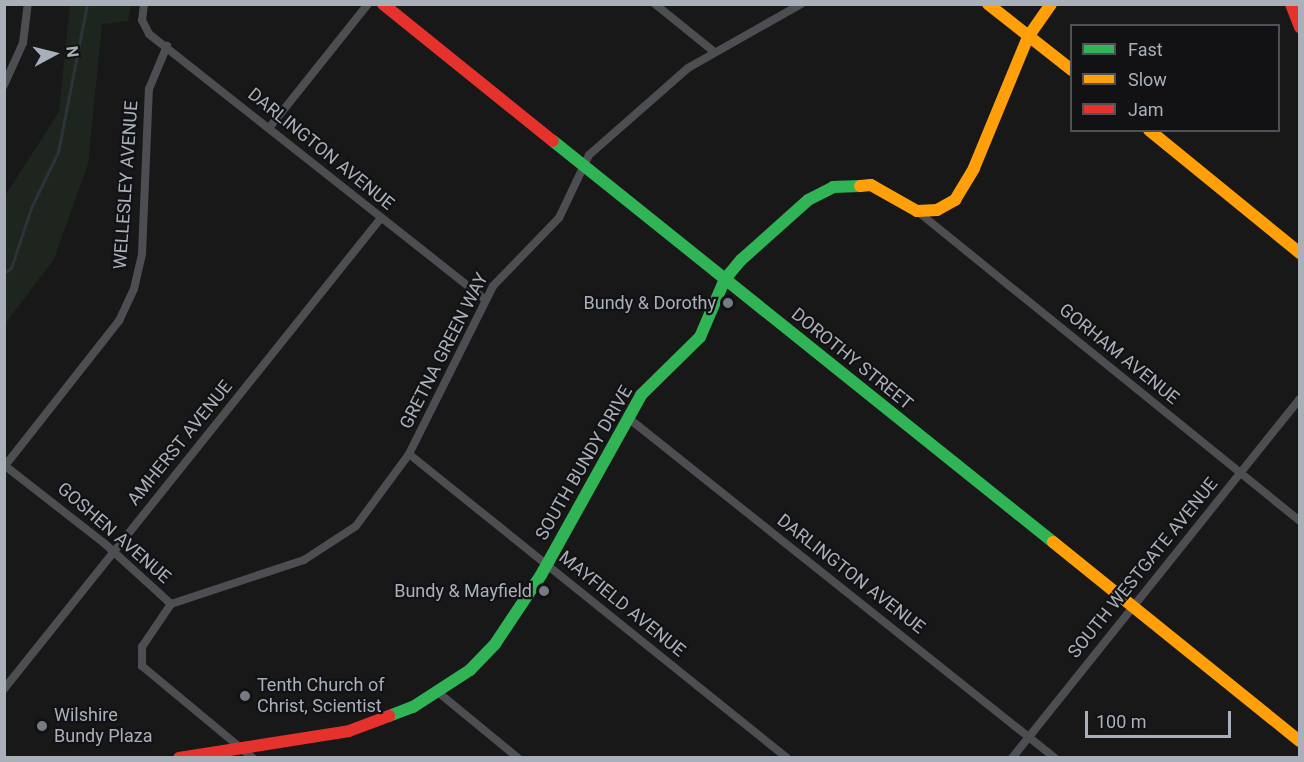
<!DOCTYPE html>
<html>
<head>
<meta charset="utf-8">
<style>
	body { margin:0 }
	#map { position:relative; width:1304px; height:762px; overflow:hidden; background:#181818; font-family:Roboto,sans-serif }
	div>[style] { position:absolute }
	.green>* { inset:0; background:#1e251e }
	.stream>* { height:3px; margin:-1.5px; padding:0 1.5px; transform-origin:1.5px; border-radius:1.5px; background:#2b343a }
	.street>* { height:8px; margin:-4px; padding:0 4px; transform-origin:4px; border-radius:4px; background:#4c4e51 }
	.fast>* { height:12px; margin:-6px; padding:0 6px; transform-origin:6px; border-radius:6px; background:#30b455 }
	.slow>* { height:12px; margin:-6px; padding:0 6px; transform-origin:6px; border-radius:6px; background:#ff9f0a }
	.jam>* { height:12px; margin:-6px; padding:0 6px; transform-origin:6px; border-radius:6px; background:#e5322d }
	.dots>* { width:16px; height:16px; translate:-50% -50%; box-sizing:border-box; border:3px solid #121214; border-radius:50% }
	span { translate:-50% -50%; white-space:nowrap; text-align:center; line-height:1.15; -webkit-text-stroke:4.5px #121214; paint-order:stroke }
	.street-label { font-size:18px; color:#a9b0b9 }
	.poi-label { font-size:18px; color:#a9b0b9 }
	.right { translate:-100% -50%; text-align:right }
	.left { translate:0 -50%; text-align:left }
	.frame { position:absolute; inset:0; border:6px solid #a9b0b9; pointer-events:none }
	.legend { position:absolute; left:1070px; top:24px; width:210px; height:108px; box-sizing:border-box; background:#121214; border:2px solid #4e5156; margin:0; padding:8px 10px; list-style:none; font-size:18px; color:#a9b0b9 }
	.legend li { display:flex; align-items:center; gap:12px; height:30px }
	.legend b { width:30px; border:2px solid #4e5156 }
	.north { position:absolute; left:24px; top:24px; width:60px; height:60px; -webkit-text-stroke:4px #121214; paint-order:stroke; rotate:83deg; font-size:16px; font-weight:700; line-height:24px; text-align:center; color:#a9b0b9 }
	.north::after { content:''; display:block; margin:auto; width:21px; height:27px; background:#a9b0b9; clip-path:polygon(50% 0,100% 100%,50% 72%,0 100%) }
	.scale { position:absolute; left:1085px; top:711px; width:146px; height:27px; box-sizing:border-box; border:3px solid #a9b0b9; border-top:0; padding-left:8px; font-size:18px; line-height:21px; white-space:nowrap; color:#a9b0b9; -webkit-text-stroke:4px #121214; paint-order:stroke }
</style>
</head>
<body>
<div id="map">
	<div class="green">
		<div style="clip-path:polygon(70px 5px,131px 5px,128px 21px,102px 24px,88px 164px,54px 259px,5px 324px,5px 196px,59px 112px)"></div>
	</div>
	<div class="stream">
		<div style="left:4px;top:273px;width:9px;rotate:-36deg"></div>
		<div style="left:11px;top:268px;width:63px;rotate:-71.6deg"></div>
		<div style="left:31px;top:208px;width:62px;rotate:-64.3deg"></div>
		<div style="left:58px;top:152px;width:151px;rotate:-78.9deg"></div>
	</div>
	<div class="street">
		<div style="left:144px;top:4px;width:16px;rotate:97deg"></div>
		<div style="left:142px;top:20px;width:16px;rotate:63deg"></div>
		<div style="left:149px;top:34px;width:428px;rotate:38.3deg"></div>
		<div style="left:655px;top:4px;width:75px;rotate:39deg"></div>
		<div style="left:4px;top:85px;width:46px;rotate:-65.7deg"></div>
		<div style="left:23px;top:43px;width:39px;rotate:-83deg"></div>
		<div style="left:269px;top:128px;width:159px;rotate:-51.4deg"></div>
		<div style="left:917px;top:211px;width:493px;rotate:39deg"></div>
		<div style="left:627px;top:417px;width:547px;rotate:38.55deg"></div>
		<div style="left:409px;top:454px;width:485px;rotate:38.8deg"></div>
		<div style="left:4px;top:465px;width:127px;rotate:38deg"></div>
		<div style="left:104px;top:543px;width:91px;rotate:42.3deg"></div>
		<div style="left:4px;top:467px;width:186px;rotate:-51.8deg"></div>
		<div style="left:119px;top:321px;width:35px;rotate:-65deg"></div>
		<div style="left:134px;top:289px;width:36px;rotate:-77deg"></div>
		<div style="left:142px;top:254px;width:165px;rotate:-87.6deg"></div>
		<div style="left:149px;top:89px;width:47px;rotate:-67.3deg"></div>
		<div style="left:171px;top:604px;width:140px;rotate:-18.3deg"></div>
		<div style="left:304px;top:560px;width:62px;rotate:-33.2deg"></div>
		<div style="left:356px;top:526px;width:89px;rotate:-53.6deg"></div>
		<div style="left:409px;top:454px;width:188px;rotate:-63.4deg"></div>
		<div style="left:493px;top:286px;width:95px;rotate:-45.9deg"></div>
		<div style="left:559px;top:218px;width:70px;rotate:-64.5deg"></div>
		<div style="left:589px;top:155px;width:132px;rotate:-41.3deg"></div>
		<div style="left:688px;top:68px;width:130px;rotate:-29.5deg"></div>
		<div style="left:171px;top:604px;width:52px;rotate:124deg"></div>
		<div style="left:142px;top:647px;width:19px;rotate:90deg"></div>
		<div style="left:142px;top:666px;width:144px;rotate:39.7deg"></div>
		<div style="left:4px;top:689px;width:603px;rotate:-51.33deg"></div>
		<div style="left:439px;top:693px;width:102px;rotate:39.4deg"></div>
		<div style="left:1012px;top:758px;width:460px;rotate:-51.3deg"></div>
	</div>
	<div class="fast">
		<div style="left:553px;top:141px;width:641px;rotate:38.73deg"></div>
		<div style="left:389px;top:716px;width:26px;rotate:-21deg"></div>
		<div style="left:413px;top:707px;width:68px;rotate:-33deg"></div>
		<div style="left:470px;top:670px;width:36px;rotate:-46deg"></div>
		<div style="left:495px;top:644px;width:83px;rotate:-56.3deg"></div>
		<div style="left:541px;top:575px;width:206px;rotate:-60.9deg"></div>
		<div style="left:641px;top:395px;width:83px;rotate:-44.5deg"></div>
		<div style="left:700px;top:337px;width:63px;rotate:-66.7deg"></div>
		<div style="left:725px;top:279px;width:25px;rotate:-50deg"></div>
		<div style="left:741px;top:260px;width:90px;rotate:-41.8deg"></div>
		<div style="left:808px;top:200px;width:28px;rotate:-27deg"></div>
		<div style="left:833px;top:187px;width:27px;rotate:-2deg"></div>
	</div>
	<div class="slow">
		<div style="left:988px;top:4px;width:107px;rotate:38.2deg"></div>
		<div style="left:1149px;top:130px;width:195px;rotate:39.2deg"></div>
		<div style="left:860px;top:186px;width:11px;rotate:-5deg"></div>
		<div style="left:871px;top:185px;width:53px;rotate:29.5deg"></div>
		<div style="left:917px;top:211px;width:20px;rotate:-3deg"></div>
		<div style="left:937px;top:210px;width:21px;rotate:-29deg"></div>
		<div style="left:955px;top:200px;width:37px;rotate:-59deg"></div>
		<div style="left:974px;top:168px;width:142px;rotate:-67.6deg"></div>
		<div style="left:1028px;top:37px;width:40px;rotate:-55.1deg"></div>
		<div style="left:1053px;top:542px;width:317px;rotate:38.9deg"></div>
	</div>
	<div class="jam">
		<div style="left:383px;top:4px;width:218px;rotate:38.9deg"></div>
		<div style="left:1291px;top:4px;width:25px;rotate:69deg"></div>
		<div style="left:179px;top:758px;width:172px;rotate:-9deg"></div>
		<div style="left:349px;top:731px;width:43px;rotate:-20.6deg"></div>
	</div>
	<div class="dots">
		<div style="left:728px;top:303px;background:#767b81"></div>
		<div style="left:544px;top:591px;background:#767b81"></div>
		<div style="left:245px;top:696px;background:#767b81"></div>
		<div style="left:42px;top:726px;background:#767b81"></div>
	</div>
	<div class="street-label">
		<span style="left:321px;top:149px;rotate:39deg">DARLINGTON AVENUE</span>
		<span style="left:126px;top:185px;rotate:-86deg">WELLESLEY AVENUE</span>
		<span style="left:444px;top:351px;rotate:-63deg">GRETNA GREEN WAY</span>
		<span style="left:1119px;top:354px;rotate:39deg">GORHAM AVENUE</span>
		<span style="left:852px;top:359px;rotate:39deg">DOROTHY STREET</span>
		<span style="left:180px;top:443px;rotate:-51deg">AMHERST AVENUE</span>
		<span style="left:584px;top:463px;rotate:-60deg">SOUTH BUNDY DRIVE</span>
		<span style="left:114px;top:533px;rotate:41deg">GOSHEN AVENUE</span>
		<span style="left:1143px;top:568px;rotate:-51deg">SOUTH WESTGATE AVENUE</span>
		<span style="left:851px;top:574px;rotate:38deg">DARLINGTON AVENUE</span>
		<span style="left:622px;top:604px;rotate:39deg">MAYFIELD AVENUE</span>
	</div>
	<div class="poi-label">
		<span class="right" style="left:716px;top:303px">Bundy &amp; Dorothy</span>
		<span class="right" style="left:532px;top:591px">Bundy &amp; Mayfield</span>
		<span class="left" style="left:257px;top:696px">Tenth Church of<br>Christ, Scientist</span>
		<span class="left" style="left:54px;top:726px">Wilshire<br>Bundy Plaza</span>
	</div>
	<div class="frame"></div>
	<ul class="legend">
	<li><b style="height:8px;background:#30b455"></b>Fast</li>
	<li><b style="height:8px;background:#ff9f0a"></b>Slow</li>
	<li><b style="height:8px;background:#e5322d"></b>Jam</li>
	</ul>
	<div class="north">N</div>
	<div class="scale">100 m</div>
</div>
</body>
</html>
